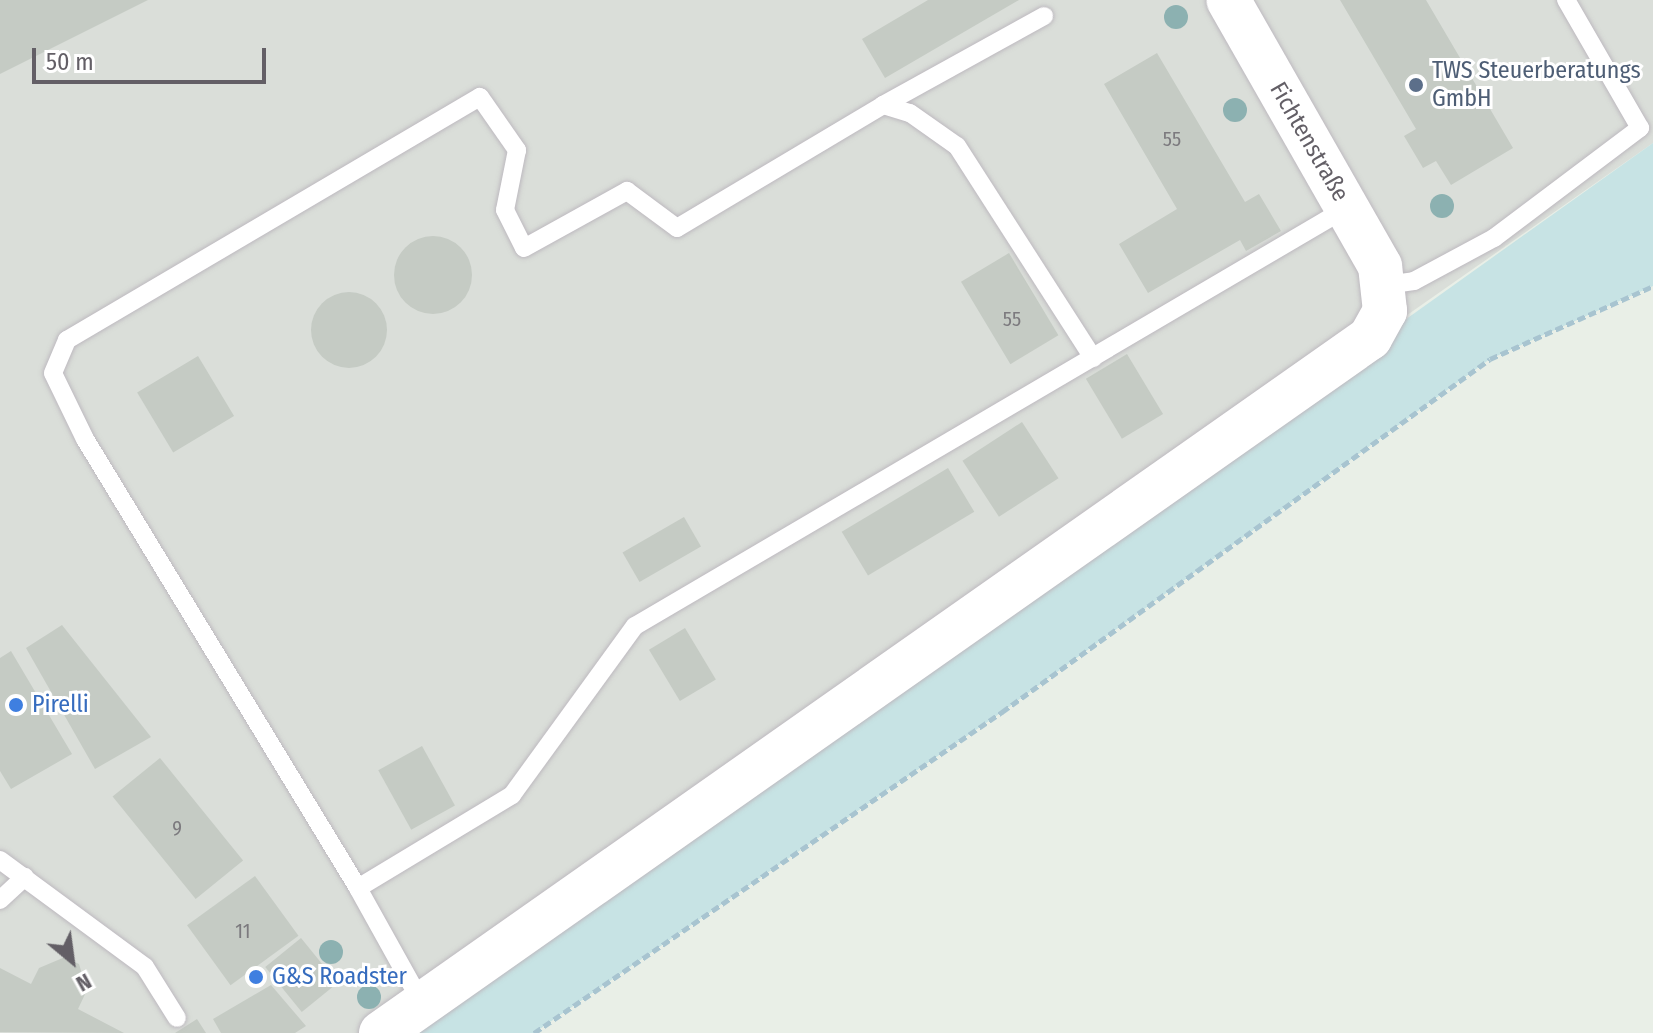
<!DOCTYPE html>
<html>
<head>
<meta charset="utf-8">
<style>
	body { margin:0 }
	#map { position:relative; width:1653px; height:1033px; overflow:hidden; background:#e9efe7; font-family:"Fira Sans Condensed",sans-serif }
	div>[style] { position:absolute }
	.industrial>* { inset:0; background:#daded9 }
	.green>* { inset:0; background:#c7e3e4 }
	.building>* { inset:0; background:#c5cbc4; transform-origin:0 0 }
	.round { border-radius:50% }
	.path>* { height:5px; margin-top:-2.5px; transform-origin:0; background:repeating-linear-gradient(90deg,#a8c4d0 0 8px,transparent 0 12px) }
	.roads { filter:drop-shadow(0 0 2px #bdb9bf) drop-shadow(0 0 2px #bdb9bf) }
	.lane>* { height:18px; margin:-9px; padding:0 9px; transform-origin:9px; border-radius:9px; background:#fff }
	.secondary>* { height:44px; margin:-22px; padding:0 22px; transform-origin:22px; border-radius:22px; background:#fff }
	.trees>* { width:24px; height:24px; margin:-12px; border-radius:50%; background:#8cb1b1 }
	.dots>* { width:22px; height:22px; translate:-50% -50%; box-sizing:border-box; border:4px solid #fff; border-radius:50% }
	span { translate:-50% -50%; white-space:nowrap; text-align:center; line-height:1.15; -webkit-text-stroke:6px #fff; paint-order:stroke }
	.number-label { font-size:20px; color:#7c7a7e }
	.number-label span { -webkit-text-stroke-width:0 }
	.service-label { font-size:24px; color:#4e5e75 }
	.left { translate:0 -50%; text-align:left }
	.street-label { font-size:24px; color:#635f66 }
	.shop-label { font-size:24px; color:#366cbe }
	.north { position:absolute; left:32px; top:921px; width:80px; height:80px; -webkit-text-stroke:6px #fff; paint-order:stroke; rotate:151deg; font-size:22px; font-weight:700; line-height:32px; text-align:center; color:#635f66 }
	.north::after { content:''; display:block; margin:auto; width:28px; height:36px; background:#635f66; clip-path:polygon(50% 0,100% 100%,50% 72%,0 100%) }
	.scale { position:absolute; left:32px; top:48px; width:234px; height:36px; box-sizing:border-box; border:4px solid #635f66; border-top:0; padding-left:10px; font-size:24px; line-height:28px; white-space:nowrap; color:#635f66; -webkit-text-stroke:6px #fff; paint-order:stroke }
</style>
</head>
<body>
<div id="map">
	<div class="industrial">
		<div style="clip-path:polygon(0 0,1653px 0,1653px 143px,381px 1033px,0 1033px)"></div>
	</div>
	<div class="green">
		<div style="clip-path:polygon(1653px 143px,1653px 286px,1490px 359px,1002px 712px,534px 1033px,405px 1033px)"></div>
	</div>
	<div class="building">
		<div style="clip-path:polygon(0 0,148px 0,0 74px)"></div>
		<div style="clip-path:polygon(928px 0,1019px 0,885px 78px,862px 39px)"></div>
		<div style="clip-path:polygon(1340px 0,1426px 0,1513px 148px,1451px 185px,1436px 161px,1423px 168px,1404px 136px,1416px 129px)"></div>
		<div style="clip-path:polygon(1157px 53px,1245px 202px,1259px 194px,1281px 231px,1246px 251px,1240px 240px,1148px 293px,1119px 244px,1177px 209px,1104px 84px)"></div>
		<div class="round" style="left:394px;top:236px;width:78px;height:78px"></div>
		<div style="left:1009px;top:253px;width:96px;height:56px;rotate:59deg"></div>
		<div class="round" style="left:311px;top:292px;width:76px;height:76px"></div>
		<div style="left:1127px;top:354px;width:70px;height:48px;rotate:59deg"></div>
		<div style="left:198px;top:356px;width:70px;height:71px;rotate:59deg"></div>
		<div style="left:1022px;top:422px;width:67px;height:71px;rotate:57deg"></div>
		<div style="left:948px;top:468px;width:51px;height:124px;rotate:59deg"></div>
		<div style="left:684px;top:517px;width:34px;height:71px;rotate:60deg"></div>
		<div style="clip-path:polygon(62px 625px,151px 737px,95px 769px,26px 648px)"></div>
		<div style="left:685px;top:628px;width:60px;height:42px;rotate:59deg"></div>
		<div style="clip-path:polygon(11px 651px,72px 754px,11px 789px,0 771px,0 658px)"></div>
		<div style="left:422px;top:746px;width:68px;height:50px;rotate:61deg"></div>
		<div style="left:160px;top:758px;width:132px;height:61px;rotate:51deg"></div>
		<div style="left:255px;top:876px;width:74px;height:84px;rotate:54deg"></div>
		<div style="left:301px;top:938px;width:58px;height:46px;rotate:51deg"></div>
		<div style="clip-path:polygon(65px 957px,79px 964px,87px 990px,78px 1009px,124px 1033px,0 1032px,0 968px,31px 984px,39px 968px)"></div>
		<div style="clip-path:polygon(271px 985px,306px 1026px,295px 1033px,221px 1033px,213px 1019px)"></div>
		<div style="clip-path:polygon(197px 1019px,206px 1033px,175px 1033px)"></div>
	</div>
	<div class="path">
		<div style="left:534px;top:1033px;width:568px;rotate:-34.45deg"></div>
		<div style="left:1002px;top:712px;width:602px;rotate:-35.88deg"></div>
		<div style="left:1490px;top:359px;width:179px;rotate:-24.1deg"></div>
	</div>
	<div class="roads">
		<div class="lane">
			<div style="left:883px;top:105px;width:184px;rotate:-28.9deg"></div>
			<div style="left:1386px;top:285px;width:28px;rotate:-8deg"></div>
			<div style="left:1414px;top:281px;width:91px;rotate:-28.3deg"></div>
			<div style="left:1494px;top:238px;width:183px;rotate:-37deg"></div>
			<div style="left:1640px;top:128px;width:148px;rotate:-120deg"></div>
			<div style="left:0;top:860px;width:180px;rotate:36.4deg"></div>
			<div style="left:145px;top:967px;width:60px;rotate:57.9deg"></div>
			<div style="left:358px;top:888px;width:525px;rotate:-121.3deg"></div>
			<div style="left:85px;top:439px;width:73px;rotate:-115.9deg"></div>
			<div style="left:53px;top:373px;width:36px;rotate:-67deg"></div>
			<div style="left:67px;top:340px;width:479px;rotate:-30.5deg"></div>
			<div style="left:480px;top:97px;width:65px;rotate:55.1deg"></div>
			<div style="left:517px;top:150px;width:61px;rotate:101.3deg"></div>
			<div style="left:505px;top:210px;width:42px;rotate:63.4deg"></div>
			<div style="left:524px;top:248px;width:118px;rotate:-29deg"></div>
			<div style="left:627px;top:191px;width:62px;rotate:36.5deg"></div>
			<div style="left:677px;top:228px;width:240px;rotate:-30.8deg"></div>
			<div style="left:883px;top:105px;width:28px;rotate:17deg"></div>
			<div style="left:910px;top:113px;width:57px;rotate:35.1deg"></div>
			<div style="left:957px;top:146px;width:252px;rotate:57.3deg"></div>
			<div style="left:0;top:900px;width:34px;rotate:-43deg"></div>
			<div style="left:423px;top:1005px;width:134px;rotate:-119.1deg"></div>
			<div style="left:358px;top:888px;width:180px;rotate:-31.1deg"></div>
			<div style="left:512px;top:795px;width:209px;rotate:-54deg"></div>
			<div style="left:635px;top:626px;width:826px;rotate:-30.42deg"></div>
		</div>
		<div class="secondary">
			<div style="left:381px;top:1033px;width:1209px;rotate:-35.1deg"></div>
			<div style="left:1370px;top:338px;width:31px;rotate:-61deg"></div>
			<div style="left:1385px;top:311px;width:45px;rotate:-96.3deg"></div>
			<div style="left:1380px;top:266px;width:306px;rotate:-119.7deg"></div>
		</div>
	</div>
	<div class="trees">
		<div style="left:1176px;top:17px"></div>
		<div style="left:1235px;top:110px"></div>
		<div style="left:1442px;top:206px"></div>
		<div style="left:331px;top:952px"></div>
		<div style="left:369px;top:997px"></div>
	</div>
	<div class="dots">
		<div style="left:1416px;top:85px;background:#5c6f8a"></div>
		<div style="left:16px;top:705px;background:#3f7fe0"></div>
		<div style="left:256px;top:977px;background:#3f7fe0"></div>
	</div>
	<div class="number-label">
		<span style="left:1172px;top:139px">55</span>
		<span style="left:1012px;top:319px">55</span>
		<span style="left:177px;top:828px">9</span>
		<span style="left:243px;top:931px">11</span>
	</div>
	<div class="service-label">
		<span class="left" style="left:1432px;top:85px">TWS Steuerberatungs<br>GmbH</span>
	</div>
	<div class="street-label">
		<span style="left:1309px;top:142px;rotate:60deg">Fichtenstraße</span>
	</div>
	<div class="shop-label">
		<span class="left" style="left:32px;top:705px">Pirelli</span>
		<span class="left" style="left:272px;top:977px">G&amp;S Roadster</span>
	</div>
	<div class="north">N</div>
	<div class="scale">50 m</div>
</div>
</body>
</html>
